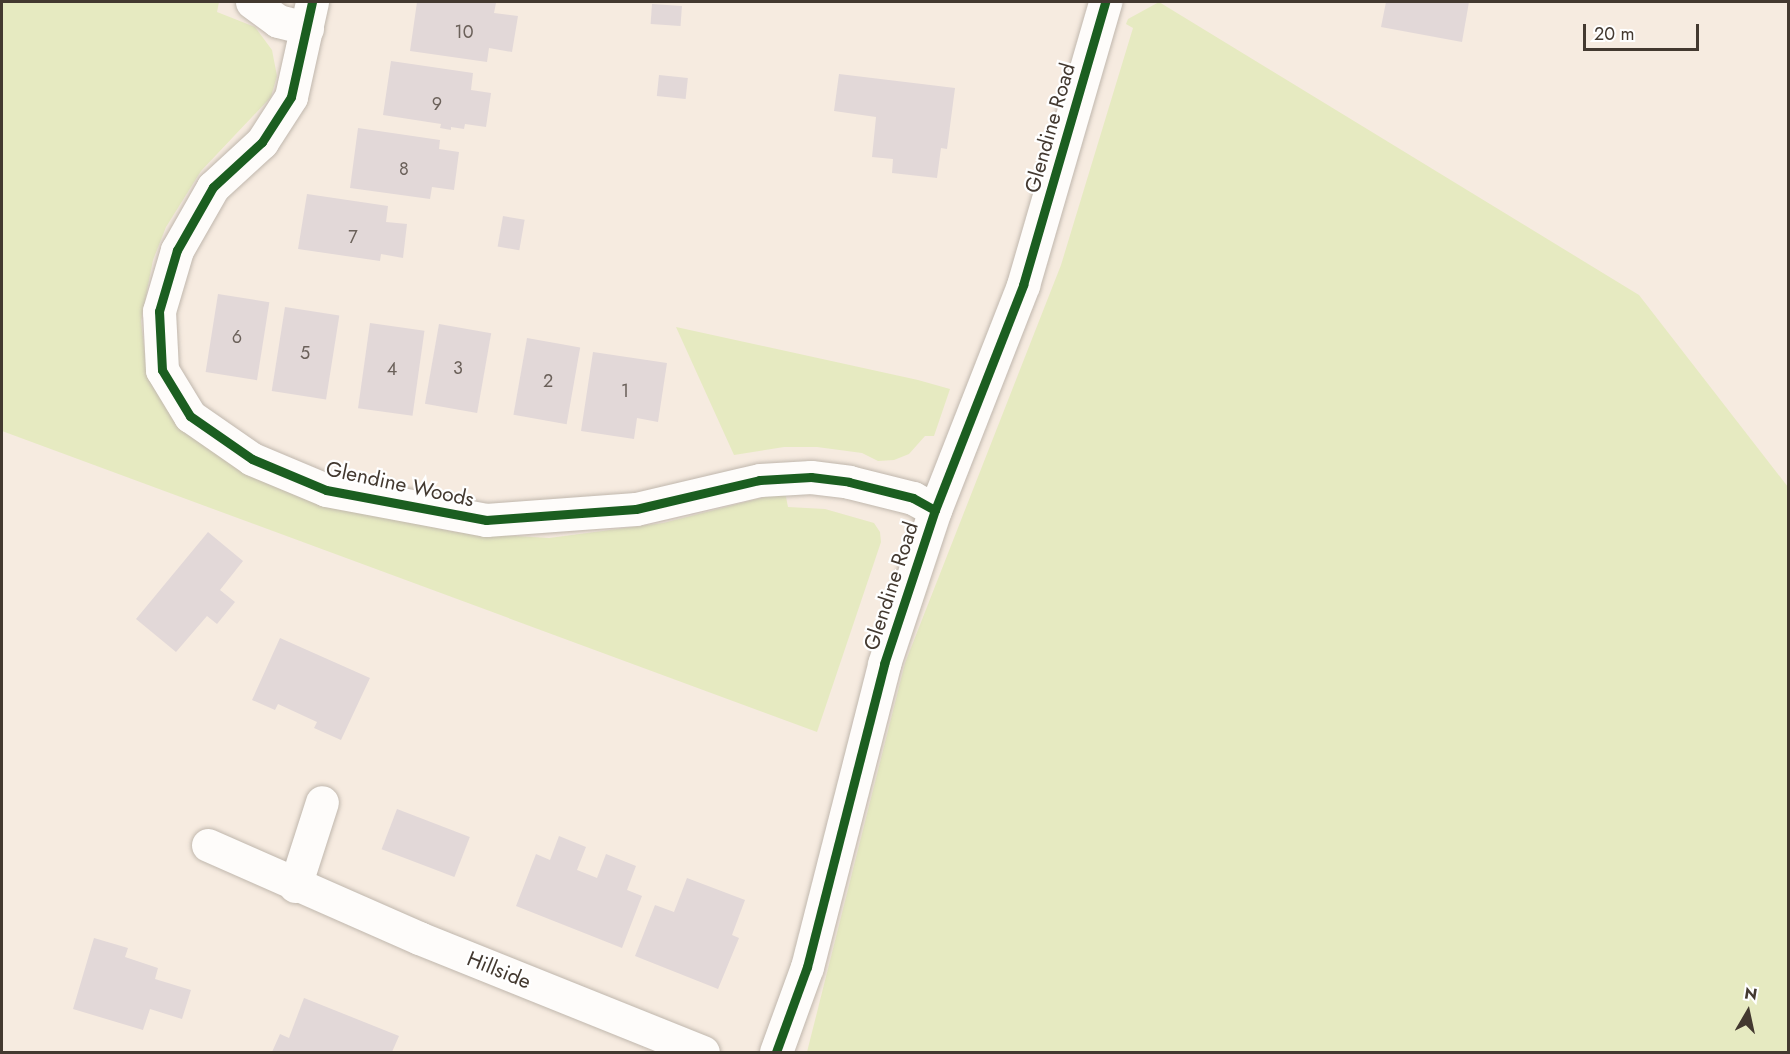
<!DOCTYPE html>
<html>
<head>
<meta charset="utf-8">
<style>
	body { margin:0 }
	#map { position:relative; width:1790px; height:1054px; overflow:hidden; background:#f6ebe0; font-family:Jost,sans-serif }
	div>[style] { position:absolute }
	.green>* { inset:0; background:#e6eac1 }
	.building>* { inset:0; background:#e2d8d8; transform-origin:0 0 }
	.roads { filter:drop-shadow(0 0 2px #c0b7ad) drop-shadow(0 0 2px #c0b7ad) }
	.minor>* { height:33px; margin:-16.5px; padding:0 16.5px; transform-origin:16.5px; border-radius:16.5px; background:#fefcfa }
	.tertiary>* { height:33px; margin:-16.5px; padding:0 16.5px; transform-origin:16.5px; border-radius:16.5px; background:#fefcfa }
	.cycleway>* { height:9px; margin:-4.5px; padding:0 4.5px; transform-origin:4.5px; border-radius:4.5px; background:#1b5e20 }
	span { translate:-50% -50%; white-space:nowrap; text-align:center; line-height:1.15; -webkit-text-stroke:4.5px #fff; paint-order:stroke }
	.number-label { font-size:18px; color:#6b615a }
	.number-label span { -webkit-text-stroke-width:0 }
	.street-label { font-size:21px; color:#433930 }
	.frame { position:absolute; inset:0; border:3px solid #433930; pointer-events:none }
	.north { position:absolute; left:1718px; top:982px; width:60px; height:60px; -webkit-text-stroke:4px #fff; paint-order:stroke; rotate:9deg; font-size:16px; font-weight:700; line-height:24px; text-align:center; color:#433930 }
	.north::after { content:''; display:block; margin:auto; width:21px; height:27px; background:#433930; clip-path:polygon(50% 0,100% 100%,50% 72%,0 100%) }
	.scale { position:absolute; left:1583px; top:24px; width:116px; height:27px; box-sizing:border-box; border:3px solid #433930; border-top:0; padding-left:8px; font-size:18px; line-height:21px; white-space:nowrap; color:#433930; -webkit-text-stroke:4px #fff; paint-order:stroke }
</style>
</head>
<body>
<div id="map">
	<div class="green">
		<div style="clip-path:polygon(2px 2px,219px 2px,217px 12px,255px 27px,272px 50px,277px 76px,271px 97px,201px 171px,166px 227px,153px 260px,141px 321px,146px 364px,171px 412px,361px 511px,455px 532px,549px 538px,663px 523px,785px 492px,788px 507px,825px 509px,874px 523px,880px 532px,881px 542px,817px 732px,2px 431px)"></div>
		<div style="clip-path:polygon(1159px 2px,1639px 295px,1788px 487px,1788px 1052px,807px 1052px,905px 663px,1061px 265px,1133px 28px,1126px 24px,1128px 19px)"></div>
		<div style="clip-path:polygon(676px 327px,918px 380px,950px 389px,934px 436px,925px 436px,909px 454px,894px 460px,878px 461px,862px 453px,817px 447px,784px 447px,734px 455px)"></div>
	</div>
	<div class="building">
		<div style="clip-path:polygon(417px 2px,496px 3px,494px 13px,518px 16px,512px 52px,489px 48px,487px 62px,410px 51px)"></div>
		<div style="clip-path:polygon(1386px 2px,1469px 2px,1462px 42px,1381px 27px)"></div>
		<div style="left:652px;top:4px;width:30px;height:20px;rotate:4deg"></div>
		<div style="clip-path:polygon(391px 61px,473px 73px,471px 90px,491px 93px,486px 127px,465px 124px,464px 129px,451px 127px,451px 130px,440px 128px,441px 124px,383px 115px)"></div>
		<div style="clip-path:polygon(839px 74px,955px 88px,947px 149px,941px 148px,937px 178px,892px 173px,893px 159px,872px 157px,876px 117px,834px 111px)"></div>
		<div style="left:659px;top:75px;width:29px;height:21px;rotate:6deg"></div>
		<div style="clip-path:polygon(358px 128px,440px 140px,439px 149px,459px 152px,454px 190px,432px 187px,430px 199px,350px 188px)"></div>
		<div style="clip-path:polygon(307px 194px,388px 206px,386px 222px,407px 224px,403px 258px,381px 254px,380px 261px,298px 249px)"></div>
		<div style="left:503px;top:216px;width:22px;height:31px;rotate:10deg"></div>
		<div style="left:218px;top:294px;width:52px;height:79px;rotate:9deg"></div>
		<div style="left:285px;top:307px;width:55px;height:85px;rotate:9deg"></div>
		<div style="left:370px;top:323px;width:55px;height:86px;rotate:8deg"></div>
		<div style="left:439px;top:324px;width:53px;height:81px;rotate:10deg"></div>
		<div style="left:527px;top:338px;width:54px;height:78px;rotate:10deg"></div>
		<div style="clip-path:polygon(593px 352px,667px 363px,658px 422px,637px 418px,634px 439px,581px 431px)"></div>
		<div style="clip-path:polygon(208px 532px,243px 561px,220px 590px,235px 602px,217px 624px,207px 616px,176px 652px,136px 619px)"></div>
		<div style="clip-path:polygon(280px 638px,370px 678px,341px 740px,314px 728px,317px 722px,278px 704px,275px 710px,252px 700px)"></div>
		<div style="left:397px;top:809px;width:78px;height:43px;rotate:21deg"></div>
		<div style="clip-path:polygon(559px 836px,586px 847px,577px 870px,597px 878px,606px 854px,636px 866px,627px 890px,642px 896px,622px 948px,516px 906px,536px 854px,550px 860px)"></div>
		<div style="clip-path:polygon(687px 878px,745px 900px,732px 935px,739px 938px,718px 989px,635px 956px,655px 905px,674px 912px)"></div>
		<div style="clip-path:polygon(94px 938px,128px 948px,125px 957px,158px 968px,155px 979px,191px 990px,182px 1019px,150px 1009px,143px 1030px,73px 1009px)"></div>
		<div style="clip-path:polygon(304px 998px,399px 1036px,392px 1052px,272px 1052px,280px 1034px,289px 1038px)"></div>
	</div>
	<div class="roads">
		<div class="minor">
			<div style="left:252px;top:2px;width:32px;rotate:36deg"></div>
			<div style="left:278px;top:21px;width:30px;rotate:14deg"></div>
			<div style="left:312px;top:2px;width:97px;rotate:102.5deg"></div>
			<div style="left:291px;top:97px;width:54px;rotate:122.8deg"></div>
			<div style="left:262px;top:142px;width:67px;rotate:137.4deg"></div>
			<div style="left:213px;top:187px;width:73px;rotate:119.7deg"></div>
			<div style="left:177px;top:250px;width:64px;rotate:106.4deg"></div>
			<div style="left:159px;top:311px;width:59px;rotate:87.1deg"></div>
			<div style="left:162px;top:370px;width:54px;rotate:58.7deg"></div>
			<div style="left:190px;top:416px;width:75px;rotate:34.7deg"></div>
			<div style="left:252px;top:459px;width:80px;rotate:22.7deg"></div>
			<div style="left:326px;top:490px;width:163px;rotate:10.6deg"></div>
			<div style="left:486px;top:520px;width:150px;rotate:-4.2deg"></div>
			<div style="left:636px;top:509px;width:127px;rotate:-13.2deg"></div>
			<div style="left:760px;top:480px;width:51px;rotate:-3.4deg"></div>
			<div style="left:811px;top:477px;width:38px;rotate:7deg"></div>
			<div style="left:849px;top:482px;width:66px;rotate:14deg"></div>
			<div style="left:913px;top:498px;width:25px;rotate:29deg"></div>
			<div style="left:208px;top:845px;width:231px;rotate:23.8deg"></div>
			<div style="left:419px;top:938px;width:306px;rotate:21.9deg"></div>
			<div style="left:295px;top:886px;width:88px;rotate:-72.2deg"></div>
		</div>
		<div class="tertiary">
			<div style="left:776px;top:1052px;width:90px;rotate:-70deg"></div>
			<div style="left:807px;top:967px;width:313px;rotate:-75.7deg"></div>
			<div style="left:884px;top:664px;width:162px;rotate:-71.7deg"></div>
			<div style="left:935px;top:510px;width:242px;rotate:-68.6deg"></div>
			<div style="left:1023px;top:285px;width:295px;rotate:-73.8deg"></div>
		</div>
	</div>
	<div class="cycleway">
		<div style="left:312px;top:2px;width:97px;rotate:102.5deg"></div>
		<div style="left:291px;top:97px;width:54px;rotate:122.8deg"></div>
		<div style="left:262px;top:142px;width:67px;rotate:137.4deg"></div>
		<div style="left:213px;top:187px;width:73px;rotate:119.7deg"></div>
		<div style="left:177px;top:250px;width:64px;rotate:106.4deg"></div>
		<div style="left:159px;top:311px;width:59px;rotate:87.1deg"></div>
		<div style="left:162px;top:370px;width:54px;rotate:58.7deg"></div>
		<div style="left:190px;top:416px;width:75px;rotate:34.7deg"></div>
		<div style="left:252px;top:459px;width:80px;rotate:22.7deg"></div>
		<div style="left:326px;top:490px;width:163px;rotate:10.6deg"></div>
		<div style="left:486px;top:520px;width:150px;rotate:-4.2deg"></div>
		<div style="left:636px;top:509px;width:127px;rotate:-13.2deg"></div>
		<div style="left:760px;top:480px;width:51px;rotate:-3.4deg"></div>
		<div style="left:811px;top:477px;width:38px;rotate:7deg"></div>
		<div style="left:849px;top:482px;width:66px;rotate:14deg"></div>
		<div style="left:913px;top:498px;width:25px;rotate:29deg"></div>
		<div style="left:776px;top:1052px;width:90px;rotate:-70deg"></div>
		<div style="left:807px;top:967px;width:313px;rotate:-75.7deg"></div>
		<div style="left:884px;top:664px;width:162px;rotate:-71.7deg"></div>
		<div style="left:935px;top:510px;width:242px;rotate:-68.6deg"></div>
		<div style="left:1023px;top:285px;width:295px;rotate:-73.8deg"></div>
	</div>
	<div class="number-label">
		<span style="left:464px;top:32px">10</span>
		<span style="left:437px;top:104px">9</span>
		<span style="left:404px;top:169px">8</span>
		<span style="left:353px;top:237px">7</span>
		<span style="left:237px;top:337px">6</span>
		<span style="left:305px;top:353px">5</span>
		<span style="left:458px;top:368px">3</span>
		<span style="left:392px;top:369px">4</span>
		<span style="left:548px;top:381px">2</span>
		<span style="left:625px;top:391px">1</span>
	</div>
	<div class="street-label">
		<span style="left:1050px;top:128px;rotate:-74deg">Glendine Road</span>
		<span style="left:400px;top:484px;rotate:12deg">Glendine Woods</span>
		<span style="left:891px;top:586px;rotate:-72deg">Glendine Road</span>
		<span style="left:499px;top:970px;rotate:22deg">Hillside</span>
	</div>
	<div class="frame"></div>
	<div class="north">N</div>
	<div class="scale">20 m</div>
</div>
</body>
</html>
